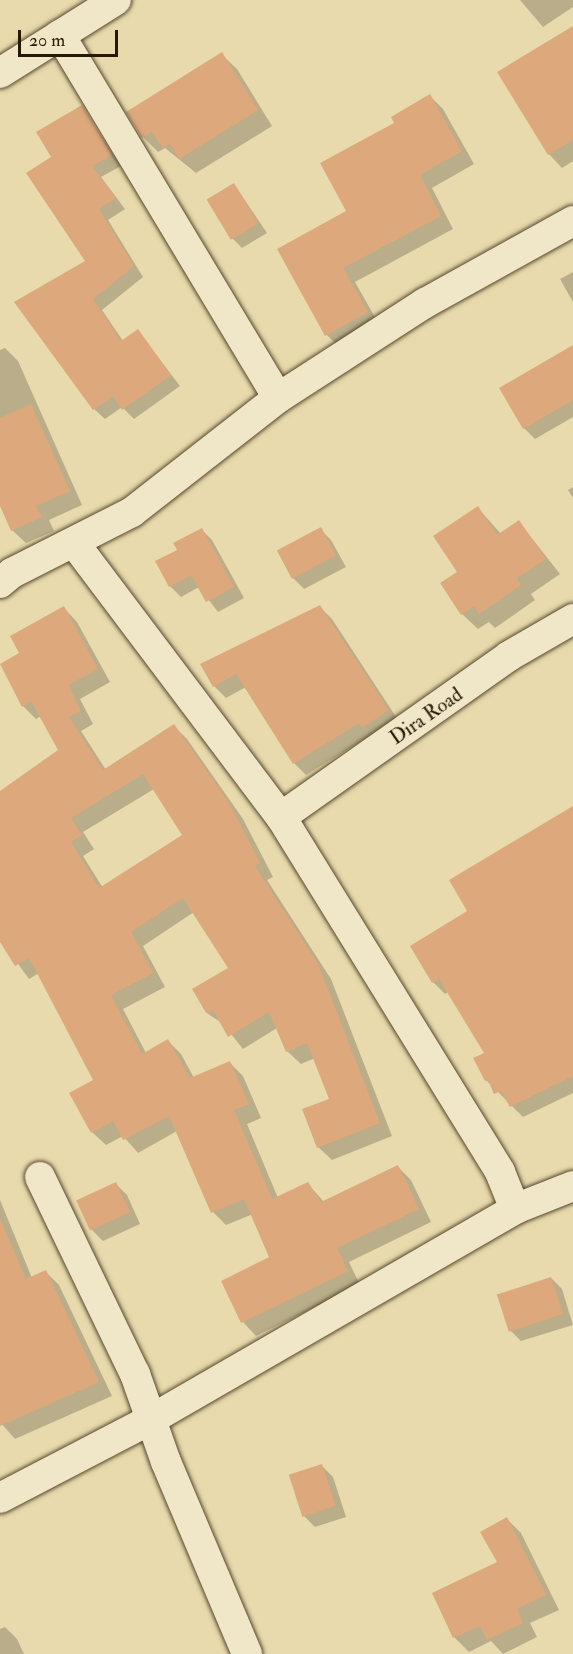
<!DOCTYPE html>
<html>
<head>
<meta charset="utf-8">
<style>
	body { margin:0 }
	#map { position:relative; width:573px; height:1654px; overflow:hidden; background:#e8daac; font-family:"IM FELL Double Pica",serif }
	div>[style] { position:absolute }
	.shadow>* { inset:0; background:#0003 }
	.building>* { inset:0; background:#dea87d; transform-origin:0 0 }
	.roads { filter:drop-shadow(0 0 2px #57482c) drop-shadow(0 0 2px #57482c) }
	.minor>* { height:30px; margin:-15px; padding:0 15px; transform-origin:15px; border-radius:15px; background:#f0e7c9 }
	span { translate:-50% -50%; white-space:nowrap; text-align:center; line-height:1.15; -webkit-text-stroke:6px #f0e7c9; paint-order:stroke }
	.street-label { font-size:20px; color:#271802 }
	.scale { position:absolute; left:18px; top:30px; width:100px; height:27px; box-sizing:border-box; border:3px solid #271802; border-top:0; padding-left:8px; font-size:18px; line-height:21px; white-space:nowrap; color:#271802; -webkit-text-stroke:4px #f0e7c9; paint-order:stroke }
</style>
</head>
<body>
<div id="map">
	<div class="shadow">
		<div style="clip-path:polygon(520px 0,573px 0,573px 7px,543px 27px)"></div>
		<div style="clip-path:polygon(573px 29px,573px 161px,562px 168px,549px 154px,499px 72px)"></div>
		<div style="clip-path:polygon(221px 54px,237px 69px,272px 126px,196px 173px,165px 148px,158px 152px,143px 137px)"></div>
		<div style="clip-path:polygon(430px 96px,443px 109px,474px 164px,432px 188px,453px 229px,355px 282px,380px 326px,340px 348px,327px 335px,348px 211px,396px 124px)"></div>
		<div style="clip-path:polygon(82px 107px,121px 166px,101px 177px,125px 209px,108px 220px,143px 277px,102px 310px,123px 341px,138px 331px,180px 386px,134px 419px,122px 407px,105px 419px,94px 409px,88px 262px,53px 158px)"></div>
		<div style="clip-path:polygon(234px 184px,267px 233px,242px 248px,232px 238px)"></div>
		<div style="clip-path:polygon(573px 272px,573px 302px,560px 279px)"></div>
		<div style="clip-path:polygon(573px 347px,573px 417px,535px 439px,524px 428px)"></div>
		<div style="clip-path:polygon(5px 348px,18px 361px,82px 505px,49px 520px,54px 531px,26px 543px,12px 530px,0 502px,0 350px)"></div>
		<div style="clip-path:polygon(573px 487px,573px 498px,568px 490px)"></div>
		<div style="clip-path:polygon(478px 508px,501px 534px,519px 522px,560px 574px,531px 594px,535px 600px,495px 628px,489px 622px,478px 629px,462px 614px,459px 572px)"></div>
		<div style="clip-path:polygon(201px 529px,212px 540px,244px 598px,218px 612px,199px 587px,181px 597px,170px 586px,179px 550px)"></div>
		<div style="clip-path:polygon(320px 529px,331px 540px,346px 567px,304px 589px,293px 578px)"></div>
		<div style="clip-path:polygon(320px 607px,332px 619px,400px 723px,375px 739px,371px 735px,306px 775px,294px 763px,246px 687px,226px 698px,214px 686px)"></div>
		<div style="clip-path:polygon(evenodd,64px 608px,77px 622px,110px 682px,80px 699px,93px 724px,81px 731px,106px 770px,174px 726px,187px 739px,243px 819px,273px 877px,267px 880px,331px 979px,392px 1136px,332px 1160px,318px 1147px,331px 1099px,315px 1058px,301px 1064px,287px 1051px,277px 1028px,243px 1049px,223px 1024px,207px 1013px,195px 989px,230px 969px,194px 912px,143px 946px,165px 987px,123px 1009px,146px 1053px,168px 1041px,181px 1054px,194px 1078px,230px 1063px,243px 1076px,261px 1118px,247px 1124px,278px 1198px,308px 1184px,324px 1202px,398px 1167px,411px 1180px,431px 1222px,349px 1262px,360px 1285px,256px 1336px,243px 1322px,223px 1281px,271px 1258px,253px 1214px,226px 1225px,213px 1212px,177px 1131px,138px 1153px,123px 1136px,106px 1145px,92px 1132px,95px 1081px,39px 973px,29px 979px,0 939px,0 804px,60px 751px,41px 716px,36px 719px,23px 706px,21px 654px,64px 608px,154px 789px,185px 835px,103px 888px,83px 856px,94px 849px,83px 832px,154px 789px)"></div>
		<div style="clip-path:polygon(573px 809px,573px 1093px,523px 1117px,486px 1080px,486px 1054px,448px 992px,445px 994px,433px 982px,469px 912px)"></div>
		<div style="clip-path:polygon(116px 1184px,127px 1195px,140px 1224px,103px 1241px,92px 1230px)"></div>
		<div style="clip-path:polygon(0 1200px,32px 1278px,45px 1271px,59px 1285px,112px 1396px,15px 1439px,0 1422px)"></div>
		<div style="clip-path:polygon(551px 1278px,562px 1289px,573px 1325px,521px 1341px,510px 1330px)"></div>
		<div style="clip-path:polygon(322px 1466px,333px 1477px,346px 1517px,315px 1527px,304px 1516px)"></div>
		<div style="clip-path:polygon(507px 1519px,521px 1533px,559px 1610px,530px 1623px,537px 1637px,503px 1654px,491px 1641px,469px 1652px,455px 1638px,434px 1594px,499px 1563px)"></div>
		<div style="clip-path:polygon(5px 1627px,17px 1639px,24px 1654px,0 1654px,0 1629px)"></div>
	</div>
	<div class="building">
		<div style="clip-path:polygon(573px 26px,573px 140px,548px 155px,497px 72px)"></div>
		<div style="clip-path:polygon(222px 52px,258px 110px,179px 159px,170px 144px,163px 148px,152px 132px,142px 138px,126px 112px)"></div>
		<div style="clip-path:polygon(430px 94px,462px 151px,420px 175px,441px 216px,343px 268px,368px 312px,325px 336px,277px 249px,346px 211px,320px 163px,394px 123px,391px 117px)"></div>
		<div style="clip-path:polygon(82px 105px,112px 155px,92px 166px,116px 198px,99px 209px,134px 266px,93px 299px,121px 341px,138px 329px,171px 375px,122px 410px,113px 396px,93px 410px,14px 302px,85px 261px,26px 173px,51px 157px,36px 132px)"></div>
		<div style="left:234px;top:183px;width:47px;height:32px;rotate:59deg"></div>
		<div style="clip-path:polygon(573px 345px,573px 400px,523px 429px,499px 388px)"></div>
		<div style="clip-path:polygon(31px 404px,70px 491px,36px 506px,42px 517px,11px 531px,0 506px,0 418px)"></div>
		<div style="clip-path:polygon(478px 506px,497px 535px,519px 520px,546px 559px,517px 578px,521px 585px,479px 614px,474px 606px,461px 615px,440px 583px,457px 572px,433px 536px)"></div>
		<div style="left:321px;top:527px;width:32px;height:50px;rotate:62deg"></div>
		<div style="clip-path:polygon(202px 528px,234px 587px,206px 602px,191px 575px,169px 587px,155px 561px,177px 550px,173px 543px)"></div>
		<div style="clip-path:polygon(320px 605px,389px 710px,362px 728px,359px 723px,293px 764px,236px 674px,213px 687px,200px 664px)"></div>
		<div style="clip-path:polygon(evenodd,64px 606px,98px 669px,68px 685px,81px 711px,69px 717px,103px 770px,174px 724px,230px 804px,260px 863px,255px 866px,318px 964px,380px 1123px,317px 1148px,302px 1109px,329px 1099px,307px 1043px,286px 1052px,269px 1012px,228px 1037px,213px 1010px,206px 1013px,192px 989px,228px 968px,183px 898px,131px 932px,153px 973px,111px 995px,142px 1054px,168px 1039px,190px 1078px,230px 1061px,249px 1104px,234px 1110px,272px 1199px,308px 1182px,321px 1202px,398px 1165px,419px 1209px,337px 1248px,348px 1271px,241px 1323px,221px 1281px,269px 1257px,244px 1199px,211px 1213px,169px 1116px,123px 1140px,113px 1121px,91px 1133px,69px 1093px,93px 1080px,29px 958px,15px 966px,0 942px,0 791px,58px 750px,31px 701px,22px 707px,0 664px,19px 653px,10px 636px,64px 606px,143px 774px,182px 835px,99px 888px,71px 842px,82px 835px,71px 818px,143px 774px)"></div>
		<div style="clip-path:polygon(573px 806px,573px 1076px,510px 1107px,501px 1091px,494px 1094px,488px 1080px,485px 1081px,473px 1058px,484px 1053px,439px 979px,432px 983px,410px 946px,467px 911px,449px 880px)"></div>
		<div style="left:116px;top:1182px;width:33px;height:44px;rotate:65deg"></div>
		<div style="clip-path:polygon(0 1219px,26px 1279px,46px 1270px,99px 1382px,0 1426px)"></div>
		<div style="left:551px;top:1277px;width:39px;height:57px;rotate:72deg"></div>
		<div style="left:322px;top:1464px;width:44px;height:35px;rotate:72deg"></div>
		<div style="clip-path:polygon(507px 1517px,546px 1595px,517px 1609px,523px 1623px,487px 1640px,480px 1626px,453px 1638px,432px 1593px,497px 1562px,480px 1532px)"></div>
	</div>
	<div class="roads">
		<div class="minor">
			<div style="left:60px;top:35px;width:423px;rotate:59deg"></div>
			<div style="left:0;top:73px;width:137px;rotate:-32.2deg"></div>
			<div style="left:75px;top:544px;width:342px;rotate:53deg"></div>
			<div style="left:281px;top:817px;width:417px;rotate:58.3deg"></div>
			<div style="left:500px;top:1172px;width:40px;rotate:68deg"></div>
			<div style="left:0;top:583px;width:16px;rotate:-40deg"></div>
			<div style="left:12px;top:573px;width:135px;rotate:-26.9deg"></div>
			<div style="left:132px;top:512px;width:185px;rotate:-38deg"></div>
			<div style="left:278px;top:398px;width:175px;rotate:-32.9deg"></div>
			<div style="left:425px;top:303px;width:169px;rotate:-29deg"></div>
			<div style="left:281px;top:817px;width:279px;rotate:-35.2deg"></div>
			<div style="left:509px;top:656px;width:74px;rotate:-30deg"></div>
			<div style="left:40px;top:1177px;width:219px;rotate:64.3deg"></div>
			<div style="left:135px;top:1374px;width:93px;rotate:70.6deg"></div>
			<div style="left:166px;top:1462px;width:208px;rotate:67.1deg"></div>
			<div style="left:0;top:1498px;width:169px;rotate:-27.5deg"></div>
			<div style="left:150px;top:1420px;width:422px;rotate:-30deg"></div>
			<div style="left:515px;top:1209px;width:62px;rotate:-21.6deg"></div>
		</div>
	</div>
	<div class="street-label">
		<span style="left:426px;top:716px;rotate:-35deg">Dira Road</span>
	</div>
	<div class="scale">20 m</div>
</div>
</body>
</html>
